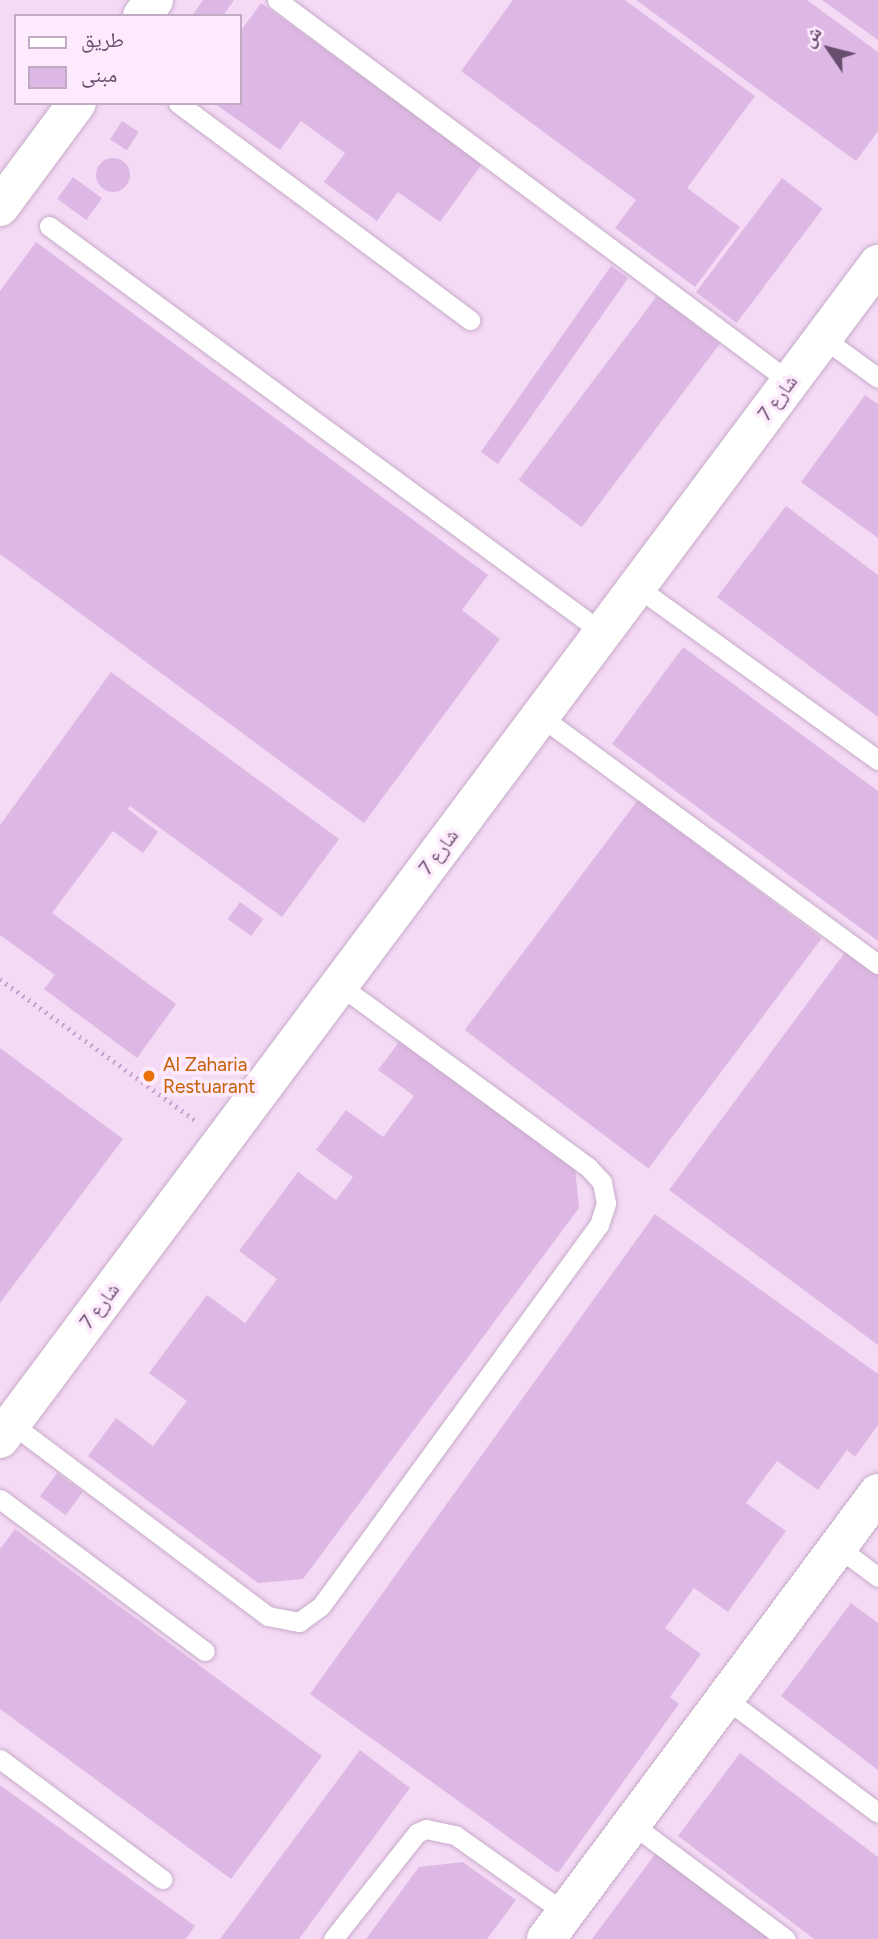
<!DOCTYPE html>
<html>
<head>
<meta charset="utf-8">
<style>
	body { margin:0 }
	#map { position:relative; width:878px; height:1939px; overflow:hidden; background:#f9e5f8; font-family:Figtree,"Noto Naskh Arabic",sans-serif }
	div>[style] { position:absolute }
	.residential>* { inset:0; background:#f5daf5 }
	.building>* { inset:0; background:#deb8e4; transform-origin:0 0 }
	.round { border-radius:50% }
	.path>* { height:4.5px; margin-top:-2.25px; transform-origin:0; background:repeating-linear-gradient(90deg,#c9a3d0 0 2px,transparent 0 7px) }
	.roads { filter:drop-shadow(0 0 2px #c6acc9) drop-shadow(0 0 2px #c6acc9) }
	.lane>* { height:19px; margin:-9.5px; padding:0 9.5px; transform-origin:9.5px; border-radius:9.5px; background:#fff }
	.street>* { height:38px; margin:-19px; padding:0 19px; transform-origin:19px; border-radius:19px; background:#fff }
	.secondary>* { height:38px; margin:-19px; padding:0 19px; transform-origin:19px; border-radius:19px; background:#fff }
	.dots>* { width:19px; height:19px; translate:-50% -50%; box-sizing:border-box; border:4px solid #fdeafc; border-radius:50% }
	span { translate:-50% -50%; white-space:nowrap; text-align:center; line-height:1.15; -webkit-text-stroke:7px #fdeafc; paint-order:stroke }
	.street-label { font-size:19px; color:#684d6f }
	.food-label { font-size:19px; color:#c56008 }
	.left { translate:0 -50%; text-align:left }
	.legend { position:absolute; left:14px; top:14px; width:228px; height:91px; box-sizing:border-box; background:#fdeafc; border:2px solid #c1abc4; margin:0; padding:9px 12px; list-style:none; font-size:21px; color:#684d6f }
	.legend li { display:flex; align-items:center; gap:14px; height:35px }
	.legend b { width:35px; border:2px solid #c1abc4 }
	.north { position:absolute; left:794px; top:14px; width:70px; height:70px; -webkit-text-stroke:5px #fdeafc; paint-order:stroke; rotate:305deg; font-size:19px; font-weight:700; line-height:28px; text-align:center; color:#684d6f }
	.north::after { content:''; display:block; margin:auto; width:24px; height:32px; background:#684d6f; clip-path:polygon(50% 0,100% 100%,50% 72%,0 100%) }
</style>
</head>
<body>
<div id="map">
	<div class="residential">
		<div style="clip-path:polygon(evenodd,0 0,878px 0,878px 1939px,0 1939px,0 0,16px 16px,240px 16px,240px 103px,16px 103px,16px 16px)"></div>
	</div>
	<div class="building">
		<div style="clip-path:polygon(203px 0,234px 0,223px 16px,192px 16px)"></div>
		<div style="clip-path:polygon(513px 0,625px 0,755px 96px,687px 188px,740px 227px,695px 287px,615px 228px,636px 200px,461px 71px)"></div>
		<div style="clip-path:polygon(636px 0,807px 0,878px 52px,878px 131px,856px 161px)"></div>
		<div style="clip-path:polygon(822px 0,878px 0,878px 40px)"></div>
		<div style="clip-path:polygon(261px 3px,482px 164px,440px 222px,398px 192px,377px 221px,324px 182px,345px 153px,301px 121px,280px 150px,214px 103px,240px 103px,240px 32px)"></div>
		<div style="left:122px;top:121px;width:20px;height:22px;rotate:33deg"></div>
		<div class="round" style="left:96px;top:158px;width:34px;height:34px"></div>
		<div style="left:73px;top:177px;width:36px;height:27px;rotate:36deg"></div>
		<div style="left:782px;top:178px;width:51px;height:143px;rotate:37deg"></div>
		<div style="clip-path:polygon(36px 242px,488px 575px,462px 610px,500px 639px,364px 823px,0 554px,0 291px)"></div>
		<div style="left:611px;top:266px;width:21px;height:227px;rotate:35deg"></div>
		<div style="left:657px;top:296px;width:79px;height:230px;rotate:37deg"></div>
		<div style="clip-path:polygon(865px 395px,878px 404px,878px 538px,801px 482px)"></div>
		<div style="clip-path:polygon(786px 506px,878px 575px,878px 717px,717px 597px)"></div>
		<div style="clip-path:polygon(683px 647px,878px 791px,878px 941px,612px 744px)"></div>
		<div style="clip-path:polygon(111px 672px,339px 839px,282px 917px,130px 806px,128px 809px,158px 832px,143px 853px,113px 831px,52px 913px,176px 1004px,137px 1058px,44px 989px,55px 975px,0 935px,0 825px)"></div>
		<div style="left:638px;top:800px;width:230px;height:288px;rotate:37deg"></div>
		<div style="left:240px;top:902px;width:29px;height:21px;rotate:36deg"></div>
		<div style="clip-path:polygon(846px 951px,878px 975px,878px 1345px,669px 1190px)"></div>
		<div style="clip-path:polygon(402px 1038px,575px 1166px,579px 1208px,303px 1579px,258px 1583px,88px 1456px,116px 1418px,153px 1446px,187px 1401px,149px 1373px,207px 1295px,245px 1323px,277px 1279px,239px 1251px,298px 1172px,336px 1200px,353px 1177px,316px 1150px,346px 1110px,383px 1137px,414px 1096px,378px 1070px)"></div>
		<div style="clip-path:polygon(0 1048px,123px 1139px,0 1303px)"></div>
		<div style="clip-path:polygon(655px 1214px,878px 1374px,878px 1425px,855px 1457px,847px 1450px,818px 1490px,777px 1461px,746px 1503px,786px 1531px,728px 1612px,694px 1588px,665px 1628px,701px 1654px,670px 1697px,679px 1704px,558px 1873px,310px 1694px)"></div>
		<div style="left:57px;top:1473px;width:32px;height:29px;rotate:36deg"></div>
		<div style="clip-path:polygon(15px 1529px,322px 1756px,231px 1879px,0 1709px,0 1549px)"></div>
		<div style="clip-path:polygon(851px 1603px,878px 1623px,878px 1770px,781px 1696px)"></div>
		<div style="clip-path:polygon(360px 1750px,410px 1788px,299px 1939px,220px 1939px)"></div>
		<div style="clip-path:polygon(740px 1753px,878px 1857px,878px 1939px,814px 1939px,678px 1836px)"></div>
		<div style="clip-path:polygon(0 1785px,195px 1926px,186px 1939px,0 1939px)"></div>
		<div style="clip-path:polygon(656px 1853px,772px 1939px,592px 1939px)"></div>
		<div style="clip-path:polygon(463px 1862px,516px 1900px,487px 1939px,366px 1939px,419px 1867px)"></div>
	</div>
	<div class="path">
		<div style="left:0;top:979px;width:241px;rotate:35.9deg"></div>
	</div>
	<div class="roads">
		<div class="lane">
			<div style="left:277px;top:0;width:640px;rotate:36.67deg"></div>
			<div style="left:178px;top:103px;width:364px;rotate:36.6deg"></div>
			<div style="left:49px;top:226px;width:687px;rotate:36.3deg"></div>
			<div style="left:823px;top:338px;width:68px;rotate:36deg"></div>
			<div style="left:637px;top:587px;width:297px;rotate:35.7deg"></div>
			<div style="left:540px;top:716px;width:419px;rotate:36.3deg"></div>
			<div style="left:12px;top:1424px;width:320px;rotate:36.9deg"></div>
			<div style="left:268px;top:1616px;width:32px;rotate:11deg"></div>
			<div style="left:299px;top:1622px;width:27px;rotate:-36deg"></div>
			<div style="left:321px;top:1606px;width:472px;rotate:-53.9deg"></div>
			<div style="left:599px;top:1225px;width:23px;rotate:-72deg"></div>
			<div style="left:606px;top:1203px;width:21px;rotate:-101deg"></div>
			<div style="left:602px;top:1182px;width:21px;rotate:-133deg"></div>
			<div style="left:588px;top:1167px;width:308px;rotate:-143.8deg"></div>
			<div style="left:0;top:1499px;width:255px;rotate:36.6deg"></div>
			<div style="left:838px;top:1547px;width:50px;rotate:36.9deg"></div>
			<div style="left:725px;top:1698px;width:191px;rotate:36.9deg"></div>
			<div style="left:0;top:1759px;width:202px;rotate:36.5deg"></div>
			<div style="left:632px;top:1824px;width:192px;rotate:36.8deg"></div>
			<div style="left:333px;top:1939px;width:135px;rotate:-51.6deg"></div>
			<div style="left:417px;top:1833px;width:10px;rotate:-24deg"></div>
			<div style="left:426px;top:1829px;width:30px;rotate:12deg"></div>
			<div style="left:455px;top:1835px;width:135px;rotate:35.3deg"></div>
		</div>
		<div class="street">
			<div style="left:142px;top:16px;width:20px;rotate:-53deg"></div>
			<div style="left:0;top:207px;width:129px;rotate:-53.5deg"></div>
			<div style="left:546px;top:1939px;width:556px;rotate:-53.34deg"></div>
		</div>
		<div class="secondary">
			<div style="left:0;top:1439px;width:1467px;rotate:-53.23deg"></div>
		</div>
	</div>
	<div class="dots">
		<div style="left:149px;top:1076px;background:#e8710a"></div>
	</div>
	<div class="street-label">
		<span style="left:778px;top:398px;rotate:-53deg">شارع 7</span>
		<span style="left:439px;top:852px;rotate:-53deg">شارع 7</span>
		<span style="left:100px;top:1306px;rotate:-53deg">شارع 7</span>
	</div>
	<div class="food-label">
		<span class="left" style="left:163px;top:1076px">Al Zaharia<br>Restuarant</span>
	</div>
	<ul class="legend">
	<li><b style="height:9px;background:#fff"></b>طريق</li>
	<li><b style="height:19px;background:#deb8e4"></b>مبنى</li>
	</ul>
	<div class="north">ش</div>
</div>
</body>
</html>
